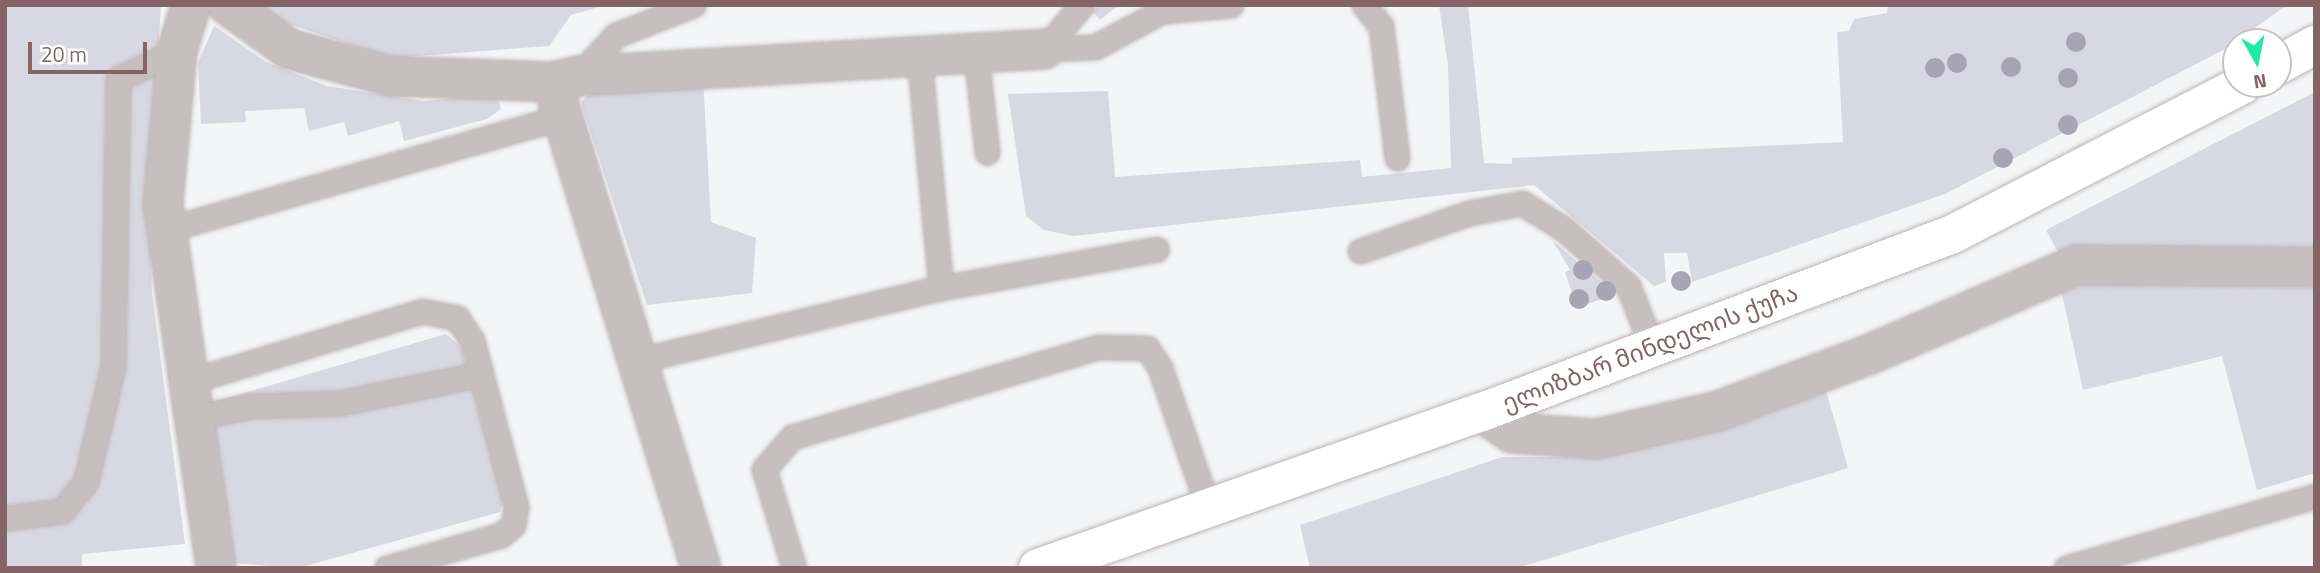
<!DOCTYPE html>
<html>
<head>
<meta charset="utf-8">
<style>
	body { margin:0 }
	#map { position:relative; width:2320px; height:573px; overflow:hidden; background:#f3f5f6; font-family:"Titillium Web","Noto Sans Georgian",sans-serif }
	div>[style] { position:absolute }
	.green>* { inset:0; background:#d8d8e2 }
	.roads { filter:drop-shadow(0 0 2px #bdb3b4) drop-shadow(0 0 2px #bdb3b4) }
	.lane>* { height:23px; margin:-11.5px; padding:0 11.5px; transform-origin:11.5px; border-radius:11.5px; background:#c7bebf }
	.street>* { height:38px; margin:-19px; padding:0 19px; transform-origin:19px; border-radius:19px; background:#c7bebf }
	.secondary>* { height:38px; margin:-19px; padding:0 19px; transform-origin:19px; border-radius:19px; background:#fff }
	.trees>* { width:20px; height:20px; margin:-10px; border-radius:50%; background:#a7a5b3 }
	span { translate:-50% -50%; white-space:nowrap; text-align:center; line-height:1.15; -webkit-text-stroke:7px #fff; paint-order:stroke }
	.street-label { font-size:24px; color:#856468 }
	.frame { position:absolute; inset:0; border:7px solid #856468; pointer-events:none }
	.north { position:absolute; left:2222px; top:28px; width:70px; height:70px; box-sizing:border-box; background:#fff; border:2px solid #cec1c3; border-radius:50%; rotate:171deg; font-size:19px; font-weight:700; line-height:28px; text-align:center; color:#856468 }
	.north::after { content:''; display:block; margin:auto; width:24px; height:32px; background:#1feaa3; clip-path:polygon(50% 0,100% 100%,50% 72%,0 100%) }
	.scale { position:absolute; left:28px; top:42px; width:119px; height:32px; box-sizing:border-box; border:4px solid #856468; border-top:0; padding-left:9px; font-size:21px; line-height:24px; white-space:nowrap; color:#856468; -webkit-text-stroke:5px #fff; paint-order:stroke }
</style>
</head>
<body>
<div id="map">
	<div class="green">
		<div style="clip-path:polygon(5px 5px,161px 5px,149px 204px,152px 294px,185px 544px,82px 554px,82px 568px,5px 568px)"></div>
		<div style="clip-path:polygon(263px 5px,605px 5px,571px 15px,549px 46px,391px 58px,280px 21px)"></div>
		<div style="clip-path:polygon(1099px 5px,1119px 5px,1100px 20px,1092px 11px)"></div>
		<div style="clip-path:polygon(1439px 5px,1468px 5px,1484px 163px,1512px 164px,1512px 158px,1843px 142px,1837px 32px,1849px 31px,1854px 19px,1887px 13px,1888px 5px,2287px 5px,2227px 48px,1945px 194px,1692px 282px,1687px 253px,1664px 253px,1666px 282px,1654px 286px,1534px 185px,1073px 236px,1044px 230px,1026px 216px,1008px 94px,1108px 91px,1115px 177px,1360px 160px,1362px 177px,1451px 168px,1448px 65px)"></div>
		<div style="clip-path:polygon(214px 26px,266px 62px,327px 86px,424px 101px,497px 94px,501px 109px,487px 119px,404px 141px,399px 121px,348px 136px,344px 122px,309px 131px,304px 108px,245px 111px,246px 122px,201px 124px,198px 63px)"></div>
		<div style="clip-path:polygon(703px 77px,711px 222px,756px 238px,752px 293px,647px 305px,581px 103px,599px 82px)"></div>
		<div style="clip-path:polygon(2315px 92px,2315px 255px,2058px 252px,2046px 230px)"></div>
		<div style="clip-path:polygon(1553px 241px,1615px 294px,1577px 308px,1565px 272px,1570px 270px)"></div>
		<div style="clip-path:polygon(2078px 278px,2315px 279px,2315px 473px,2257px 490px,2222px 356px,2083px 390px,2060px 285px)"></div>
		<div style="clip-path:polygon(446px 334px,461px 347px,503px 499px,500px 512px,298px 568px,232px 563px,206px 404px)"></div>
		<div style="clip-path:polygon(1824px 383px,1848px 468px,1517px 568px,1310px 568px,1300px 525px,1502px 457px,1579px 457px)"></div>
	</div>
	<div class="roads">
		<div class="lane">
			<div style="left:1364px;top:5px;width:27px;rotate:51deg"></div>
			<div style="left:1381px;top:26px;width:133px;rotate:83.1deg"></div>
			<div style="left:1044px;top:49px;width:51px;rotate:-2.2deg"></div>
			<div style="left:1095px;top:47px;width:76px;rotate:-28.2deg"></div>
			<div style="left:1162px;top:11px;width:69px;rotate:-5deg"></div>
			<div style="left:1044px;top:49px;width:58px;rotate:-49.2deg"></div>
			<div style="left:976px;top:53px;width:100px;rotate:83.7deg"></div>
			<div style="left:919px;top:56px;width:233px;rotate:84.6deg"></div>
			<div style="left:578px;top:76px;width:56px;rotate:-47.2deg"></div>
			<div style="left:616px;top:35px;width:83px;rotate:-21.3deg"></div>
			<div style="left:165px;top:230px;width:415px;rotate:-15.9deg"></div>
			<div style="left:1360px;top:251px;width:115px;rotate:-19.2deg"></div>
			<div style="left:1469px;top:213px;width:54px;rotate:-10.7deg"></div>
			<div style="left:1522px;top:203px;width:49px;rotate:31.8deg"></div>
			<div style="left:1564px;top:229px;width:86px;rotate:41.7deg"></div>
			<div style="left:1628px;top:286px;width:65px;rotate:68.2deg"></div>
			<div style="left:640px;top:360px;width:309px;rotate:-13.5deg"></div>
			<div style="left:941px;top:288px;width:219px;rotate:-10.2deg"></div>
			<div style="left:187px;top:382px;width:245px;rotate:-16.8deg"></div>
			<div style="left:422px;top:311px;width:36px;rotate:11deg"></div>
			<div style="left:457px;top:318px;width:27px;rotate:56deg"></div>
			<div style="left:472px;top:340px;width:173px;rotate:75.2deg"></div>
			<div style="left:516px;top:507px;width:18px;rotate:99deg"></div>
			<div style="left:513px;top:525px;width:16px;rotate:140deg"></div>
			<div style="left:501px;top:535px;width:119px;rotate:163.9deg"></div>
			<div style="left:193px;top:417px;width:60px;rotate:-10.6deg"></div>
			<div style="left:252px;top:406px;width:88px;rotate:-2deg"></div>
			<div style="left:340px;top:403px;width:144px;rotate:-11.6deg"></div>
			<div style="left:5px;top:518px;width:57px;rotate:-7deg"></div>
			<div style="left:62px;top:511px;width:38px;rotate:-51deg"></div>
			<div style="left:86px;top:481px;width:118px;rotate:-76.8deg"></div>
			<div style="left:113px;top:366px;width:287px;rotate:-89deg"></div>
			<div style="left:118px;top:79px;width:65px;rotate:-25.4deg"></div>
			<div style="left:794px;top:568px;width:103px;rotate:-106.9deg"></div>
			<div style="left:764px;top:469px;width:43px;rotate:-48.8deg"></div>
			<div style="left:792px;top:437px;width:319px;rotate:-16.4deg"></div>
			<div style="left:1098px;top:347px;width:49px;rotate:1.2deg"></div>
			<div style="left:1147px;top:348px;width:24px;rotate:57deg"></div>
			<div style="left:1160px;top:368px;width:147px;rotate:70.9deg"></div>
			<div style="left:2066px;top:568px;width:259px;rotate:-16.1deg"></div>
		</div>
		<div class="street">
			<div style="left:191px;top:5px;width:48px;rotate:106.9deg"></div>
			<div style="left:177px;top:51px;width:154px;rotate:95.2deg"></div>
			<div style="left:163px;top:204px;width:368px;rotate:81.7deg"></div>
			<div style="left:228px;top:5px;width:75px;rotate:35.8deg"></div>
			<div style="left:289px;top:49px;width:105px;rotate:15deg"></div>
			<div style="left:390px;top:76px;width:162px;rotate:2.1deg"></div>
			<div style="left:552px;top:82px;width:27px;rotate:-13deg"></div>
			<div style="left:578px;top:76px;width:467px;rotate:-3.3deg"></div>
			<div style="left:552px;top:82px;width:508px;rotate:72.96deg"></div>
			<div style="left:1482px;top:412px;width:37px;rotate:35deg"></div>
			<div style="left:1512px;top:433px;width:84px;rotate:4.1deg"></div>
			<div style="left:1596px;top:439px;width:125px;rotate:-12.9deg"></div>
			<div style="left:1718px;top:411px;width:160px;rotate:-20.5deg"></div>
			<div style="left:1868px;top:355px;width:228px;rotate:-23.3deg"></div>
			<div style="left:2077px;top:265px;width:238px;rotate:0.5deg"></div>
		</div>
		<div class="secondary">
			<div style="left:2278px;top:65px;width:42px;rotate:-28.4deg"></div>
			<div style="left:1038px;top:568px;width:471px;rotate:-19.4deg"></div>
			<div style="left:1482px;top:412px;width:504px;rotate:-20.7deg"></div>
			<div style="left:1953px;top:234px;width:326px;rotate:-27.3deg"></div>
		</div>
	</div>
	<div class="trees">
		<div style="left:2076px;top:42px"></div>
		<div style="left:1957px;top:63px"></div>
		<div style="left:2011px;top:67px"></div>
		<div style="left:1935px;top:68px"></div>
		<div style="left:2068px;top:78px"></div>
		<div style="left:2068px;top:125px"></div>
		<div style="left:2003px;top:158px"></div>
		<div style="left:1583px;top:270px"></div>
		<div style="left:1681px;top:281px"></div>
		<div style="left:1606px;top:291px"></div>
		<div style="left:1579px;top:299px"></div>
	</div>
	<div class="street-label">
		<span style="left:1650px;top:348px;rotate:-21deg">ელიზბარ მინდელის ქუჩა</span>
	</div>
	<div class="frame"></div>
	<div class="north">N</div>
	<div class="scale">20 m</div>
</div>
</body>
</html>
